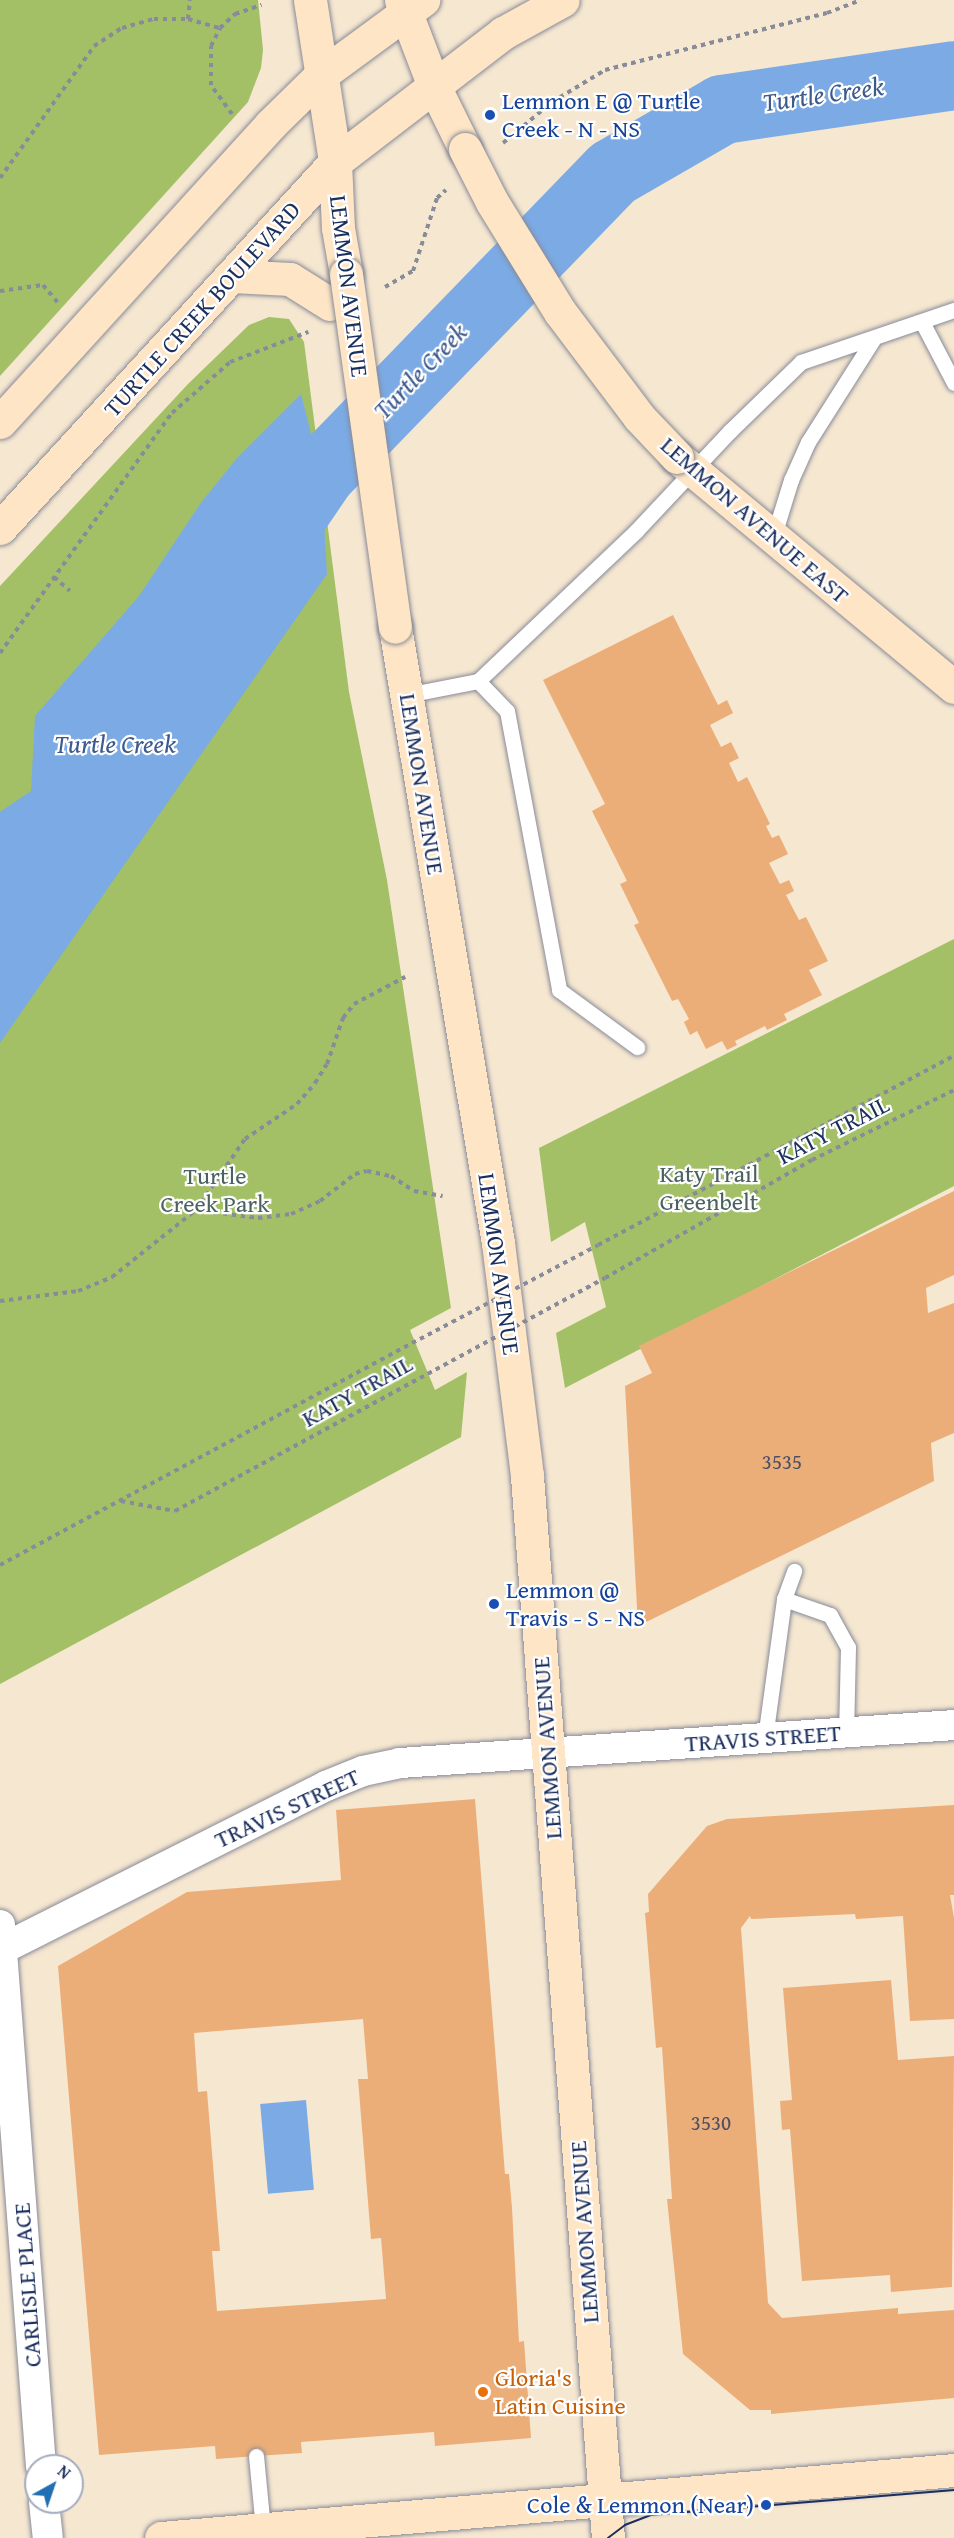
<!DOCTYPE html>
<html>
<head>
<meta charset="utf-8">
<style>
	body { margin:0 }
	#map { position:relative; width:954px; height:2538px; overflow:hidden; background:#f6e7d1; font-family:"Gentium Book Plus",serif }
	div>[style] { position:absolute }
	.green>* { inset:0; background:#a3c067 }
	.water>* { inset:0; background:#7baae5; transform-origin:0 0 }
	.river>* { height:69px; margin:-34.5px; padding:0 34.5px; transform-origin:34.5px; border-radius:34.5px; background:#7baae5 }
	.building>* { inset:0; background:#ecae78 }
	.path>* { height:4px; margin-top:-2px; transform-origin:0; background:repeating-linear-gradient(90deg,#888b98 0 4.5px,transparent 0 9px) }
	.roads { filter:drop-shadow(0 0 2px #888b98) drop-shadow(0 0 2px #888b98) }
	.lane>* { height:15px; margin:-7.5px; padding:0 7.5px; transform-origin:7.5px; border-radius:7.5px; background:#fff }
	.street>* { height:30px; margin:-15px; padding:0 15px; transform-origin:15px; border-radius:15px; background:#fff }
	.secondary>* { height:33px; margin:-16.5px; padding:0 16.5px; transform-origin:16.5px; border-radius:16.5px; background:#fee5c5 }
	.tram>* { height:1.5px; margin:-0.75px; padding:0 0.75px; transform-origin:0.75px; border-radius:0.75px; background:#1b2f5e }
	.path-bridge>* { height:4px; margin-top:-2px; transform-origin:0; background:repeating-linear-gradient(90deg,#888b98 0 4.5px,transparent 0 9px) }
	.bridges { filter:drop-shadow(0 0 2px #888b98) drop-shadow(0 0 2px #888b98) }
	.secondary-bridge>* { height:33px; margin:-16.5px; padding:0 16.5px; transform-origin:16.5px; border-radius:16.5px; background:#fee5c5 }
	.dots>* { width:16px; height:16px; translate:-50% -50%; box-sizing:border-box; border:3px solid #fff; border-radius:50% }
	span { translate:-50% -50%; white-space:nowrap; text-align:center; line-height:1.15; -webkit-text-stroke:4.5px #fff; paint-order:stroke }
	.number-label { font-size:21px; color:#4f4f64 }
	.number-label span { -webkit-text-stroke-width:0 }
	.transit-label { font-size:24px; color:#164399 }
	.left { translate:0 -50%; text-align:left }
	.right { translate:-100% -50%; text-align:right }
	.street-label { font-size:24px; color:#1b2f5e }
	.park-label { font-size:24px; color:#4b6261 }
	.food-label { font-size:24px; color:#c56008 }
	.water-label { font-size:26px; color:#3d5a8d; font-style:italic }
	.north { position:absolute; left:24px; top:2454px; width:60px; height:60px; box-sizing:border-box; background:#fff; border:2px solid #a4acbf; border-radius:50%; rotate:40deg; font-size:16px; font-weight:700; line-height:24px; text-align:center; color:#1b2f5e }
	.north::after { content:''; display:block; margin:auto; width:21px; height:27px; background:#1f6fb2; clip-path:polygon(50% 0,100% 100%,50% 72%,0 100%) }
</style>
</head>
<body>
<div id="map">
	<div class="green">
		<div style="clip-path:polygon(0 0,258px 0,263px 50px,261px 68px,248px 102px,0 376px)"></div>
		<div style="clip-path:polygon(269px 317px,289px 319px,304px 342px,349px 692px,387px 880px,451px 1308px,410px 1330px,435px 1390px,467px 1372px,461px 1437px,0 1684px,0 586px,188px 384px,249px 325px)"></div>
		<div style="clip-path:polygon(954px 939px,954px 1186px,565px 1388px,556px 1333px,606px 1307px,585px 1222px,551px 1242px,539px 1148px)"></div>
	</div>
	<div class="water">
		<div style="clip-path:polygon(301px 394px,321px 473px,327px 574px,0 1043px,0 812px,31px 791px,35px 716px,139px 596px,200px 504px,237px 458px)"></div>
		<div style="left:306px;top:2100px;width:90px;height:46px;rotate:85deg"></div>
	</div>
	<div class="river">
		<div style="left:268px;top:551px;width:94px;rotate:-55.8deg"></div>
		<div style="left:321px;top:473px;width:419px;rotate:-45.9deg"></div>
		<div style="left:613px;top:172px;width:126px;rotate:-30deg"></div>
		<div style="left:722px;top:109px;width:234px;rotate:-8.3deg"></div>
	</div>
	<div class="building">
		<div style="clip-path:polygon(673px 615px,718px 705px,727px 700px,733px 713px,710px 725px,721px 747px,731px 742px,739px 758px,729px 763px,738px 782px,747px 777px,770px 824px,766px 826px,772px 838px,779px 835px,788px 854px,769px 863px,780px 884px,789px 880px,794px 891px,786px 895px,799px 920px,806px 917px,828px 961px,809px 970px,822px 995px,784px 1014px,787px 1020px,767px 1030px,765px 1026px,735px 1041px,737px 1045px,727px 1050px,722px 1041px,706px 1049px,697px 1031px,690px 1035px,684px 1022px,689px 1019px,678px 999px,672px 1001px,634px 925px,639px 923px,620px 884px,627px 881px,592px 811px,605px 804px,543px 680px)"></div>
		<div style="clip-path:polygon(954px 1191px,954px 1275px,926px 1288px,928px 1313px,954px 1303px,954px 1433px,931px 1443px,934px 1481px,638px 1626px,625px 1386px,652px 1373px,639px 1346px)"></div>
		<div style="clip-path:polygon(evenodd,475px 1799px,505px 2174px,509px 2174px,512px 2208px,519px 2342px,524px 2341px,531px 2438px,435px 2446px,434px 2432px,301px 2442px,302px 2453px,256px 2456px,216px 2459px,215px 2446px,99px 2455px,58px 1966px,187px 1892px,341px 1880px,336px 1810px,475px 1799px,363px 2019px,368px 2079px,358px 2079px,371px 2239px,381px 2238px,386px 2299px,217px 2311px,212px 2251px,220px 2251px,207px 2091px,198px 2092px,194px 2033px,363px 2019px)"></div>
		<div style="clip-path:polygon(954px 1805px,954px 1895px,950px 1895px,954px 1918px,954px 2019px,910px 2021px,903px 1916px,856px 1919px,855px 1914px,751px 1919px,750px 1916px,741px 1928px,768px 2303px,782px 2318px,898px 2308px,898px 2314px,954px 2310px,954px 2398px,771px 2414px,771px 2410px,750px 2410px,683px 2354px,667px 2199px,672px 2199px,662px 2047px,656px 2048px,645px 1913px,649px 1912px,648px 1894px,707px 1826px,727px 1819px)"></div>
		<div style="clip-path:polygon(891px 1980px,898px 2060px,954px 2056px,952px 2287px,891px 2292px,890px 2275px,802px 2281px,790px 2129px,782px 2130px,780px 2101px,792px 2100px,783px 1988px)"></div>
	</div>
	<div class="path">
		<div style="left:188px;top:19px;width:19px;rotate:-84deg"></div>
		<div style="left:232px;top:114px;width:36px;rotate:-126deg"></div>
		<div style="left:211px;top:85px;width:39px;rotate:-90deg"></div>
		<div style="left:211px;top:46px;width:20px;rotate:-63deg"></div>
		<div style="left:220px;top:28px;width:21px;rotate:-43deg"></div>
		<div style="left:235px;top:14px;width:28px;rotate:-19deg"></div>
		<div style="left:503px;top:143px;width:64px;rotate:-39.9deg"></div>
		<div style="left:552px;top:102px;width:62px;rotate:-31.1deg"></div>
		<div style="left:605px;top:70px;width:229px;rotate:-14.4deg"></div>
		<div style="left:827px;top:13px;width:36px;rotate:-21deg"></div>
		<div style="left:0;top:178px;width:162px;rotate:-54.5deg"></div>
		<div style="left:94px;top:46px;width:33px;rotate:-33deg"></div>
		<div style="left:122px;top:28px;width:33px;rotate:-16deg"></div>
		<div style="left:154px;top:19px;width:34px"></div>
		<div style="left:188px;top:19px;width:33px;rotate:16deg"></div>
		<div style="left:385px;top:287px;width:32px;rotate:-30deg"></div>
		<div style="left:413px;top:271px;width:77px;rotate:-71.8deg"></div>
		<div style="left:437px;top:198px;width:12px;rotate:-42deg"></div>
		<div style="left:0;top:291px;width:43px;rotate:-7.9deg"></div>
		<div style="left:43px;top:285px;width:25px;rotate:50deg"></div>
		<div style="left:54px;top:577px;width:21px;rotate:41deg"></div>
		<div style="left:0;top:653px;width:295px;rotate:-54.4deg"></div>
		<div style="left:172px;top:413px;width:77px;rotate:-41.3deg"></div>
		<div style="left:230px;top:362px;width:84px;rotate:-21deg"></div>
		<div style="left:196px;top:1210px;width:63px;rotate:7.4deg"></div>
		<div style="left:258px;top:1218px;width:33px;rotate:-7deg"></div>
		<div style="left:291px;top:1214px;width:32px;rotate:-24deg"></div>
		<div style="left:320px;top:1201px;width:44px;rotate:-37.6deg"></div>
		<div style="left:355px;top:1174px;width:12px;rotate:-14deg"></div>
		<div style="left:367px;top:1171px;width:25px;rotate:12deg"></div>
		<div style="left:391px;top:1176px;width:27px;rotate:33deg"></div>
		<div style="left:414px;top:1191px;width:29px;rotate:10deg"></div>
		<div style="left:598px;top:1245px;width:403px;rotate:-28deg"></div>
		<div style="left:605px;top:1278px;width:238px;rotate:-29.7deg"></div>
		<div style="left:812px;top:1160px;width:158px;rotate:-26.2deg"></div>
		<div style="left:0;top:1301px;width:79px;rotate:-7.3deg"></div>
		<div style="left:78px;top:1291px;width:37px;rotate:-22deg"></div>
		<div style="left:112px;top:1277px;width:107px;rotate:-38.6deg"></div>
		<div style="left:196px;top:1210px;width:86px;rotate:-55.4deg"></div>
		<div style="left:245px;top:1139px;width:63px;rotate:-33.9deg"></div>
		<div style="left:297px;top:1104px;width:28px;rotate:-49deg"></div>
		<div style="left:315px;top:1083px;width:22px;rotate:-58deg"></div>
		<div style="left:327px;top:1064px;width:49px;rotate:-70.8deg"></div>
		<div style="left:343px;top:1018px;width:18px;rotate:-52deg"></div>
		<div style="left:354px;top:1004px;width:58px;rotate:-27.9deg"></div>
		<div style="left:121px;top:1501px;width:55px;rotate:10.5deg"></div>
		<div style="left:175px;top:1511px;width:279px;rotate:-28.5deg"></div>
		<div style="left:0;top:1565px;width:477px;rotate:-28.3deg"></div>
	</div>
	<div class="roads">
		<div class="lane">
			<div style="left:922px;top:322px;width:69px;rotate:62.3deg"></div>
			<div style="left:773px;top:538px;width:61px;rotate:-72.8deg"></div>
			<div style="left:791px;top:480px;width:42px;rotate:-65.9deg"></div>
			<div style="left:808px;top:442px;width:123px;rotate:-57.6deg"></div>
			<div style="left:478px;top:681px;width:42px;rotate:46deg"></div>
			<div style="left:507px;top:711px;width:284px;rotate:79.4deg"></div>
			<div style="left:559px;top:990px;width:97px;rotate:36.2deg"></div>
			<div style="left:407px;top:695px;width:72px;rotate:-11.2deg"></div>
			<div style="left:478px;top:681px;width:218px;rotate:-43.5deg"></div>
			<div style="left:636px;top:531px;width:137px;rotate:-46.8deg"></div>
			<div style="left:730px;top:431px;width:99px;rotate:-44.2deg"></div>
			<div style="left:801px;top:362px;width:162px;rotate:-18.8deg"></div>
			<div style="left:784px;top:1599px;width:49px;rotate:19.2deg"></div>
			<div style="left:830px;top:1615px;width:37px;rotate:61deg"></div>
			<div style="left:848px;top:1647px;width:86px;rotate:91.3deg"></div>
			<div style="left:765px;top:1738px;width:140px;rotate:-82.2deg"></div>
			<div style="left:784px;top:1599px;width:30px;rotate:-70deg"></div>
			<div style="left:256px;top:2456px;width:73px;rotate:84.5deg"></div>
		</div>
		<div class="street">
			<div style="left:0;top:1925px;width:543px;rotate:85.67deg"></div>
			<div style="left:2px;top:1949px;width:363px;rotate:-26.7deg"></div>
			<div style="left:326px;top:1786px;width:40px;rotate:-22deg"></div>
			<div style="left:363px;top:1771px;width:38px;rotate:-12deg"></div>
			<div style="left:400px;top:1763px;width:555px;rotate:-3.92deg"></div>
			<div style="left:44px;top:2502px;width:36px;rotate:84deg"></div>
		</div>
		<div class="secondary">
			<div style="left:310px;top:0;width:164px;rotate:81.2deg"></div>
			<div style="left:335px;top:162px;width:66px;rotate:87.4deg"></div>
			<div style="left:338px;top:228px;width:47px;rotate:80.1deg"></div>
			<div style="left:401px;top:0;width:90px;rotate:69.1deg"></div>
			<div style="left:433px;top:84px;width:72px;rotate:63.8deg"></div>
			<div style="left:232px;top:276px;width:58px;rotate:3deg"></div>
			<div style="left:290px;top:279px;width:47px;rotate:32deg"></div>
			<div style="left:0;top:422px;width:401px;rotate:-47.7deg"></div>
			<div style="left:270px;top:125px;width:71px;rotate:-44.4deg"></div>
			<div style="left:321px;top:75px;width:127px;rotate:-36.3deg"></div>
			<div style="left:677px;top:457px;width:360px;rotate:39.7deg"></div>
			<div style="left:0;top:528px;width:496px;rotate:-47.5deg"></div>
			<div style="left:335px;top:162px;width:212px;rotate:-37.5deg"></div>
			<div style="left:503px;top:33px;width:68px;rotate:-28.8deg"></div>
			<div style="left:395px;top:627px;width:625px;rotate:80.51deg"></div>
			<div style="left:498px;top:1243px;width:235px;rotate:82.9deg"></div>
			<div style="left:527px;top:1476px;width:1065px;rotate:85.64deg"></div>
			<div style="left:161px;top:2538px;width:796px;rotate:-4.9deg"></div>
		</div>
	</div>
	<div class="tram">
		<div style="left:608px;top:2538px;width:21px;rotate:-37deg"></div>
		<div style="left:625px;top:2525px;width:28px;rotate:-21deg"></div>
		<div style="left:651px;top:2515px;width:304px;rotate:-4.7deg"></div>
	</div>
	<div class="path-bridge">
		<div style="left:420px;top:1339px;width:201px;rotate:-27.8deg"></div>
		<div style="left:420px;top:1378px;width:210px;rotate:-28.4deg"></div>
	</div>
	<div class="bridges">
		<div class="secondary-bridge">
			<div style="left:465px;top:149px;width:59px;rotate:63deg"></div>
			<div style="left:492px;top:202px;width:129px;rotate:58.3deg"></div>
			<div style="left:560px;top:312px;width:131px;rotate:53deg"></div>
			<div style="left:639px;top:417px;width:55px;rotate:46.5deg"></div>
			<div style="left:346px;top:274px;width:356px;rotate:82.1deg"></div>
		</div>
	</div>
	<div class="dots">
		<div style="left:490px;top:115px;background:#1a4fb4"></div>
		<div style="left:494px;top:1604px;background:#1a4fb4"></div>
		<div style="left:483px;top:2392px;background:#e8710a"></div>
		<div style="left:766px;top:2505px;background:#1a4fb4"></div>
	</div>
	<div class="number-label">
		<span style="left:782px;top:1462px">3535</span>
		<span style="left:711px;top:2123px">3530</span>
	</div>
	<div class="transit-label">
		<span class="left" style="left:502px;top:115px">Lemmon E @ Turtle<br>Creek - N - NS</span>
		<span class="left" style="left:506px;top:1604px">Lemmon @<br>Travis - S - NS</span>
		<span class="right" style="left:754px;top:2505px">Cole &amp; Lemmon (Near)</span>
	</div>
	<div class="street-label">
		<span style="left:349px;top:286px;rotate:83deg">LEMMON AVENUE</span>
		<span style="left:202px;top:309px;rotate:-48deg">TURTLE CREEK BOULEVARD</span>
		<span style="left:755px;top:520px;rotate:41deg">LEMMON AVENUE EAST</span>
		<span style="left:422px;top:784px;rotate:81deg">LEMMON AVENUE</span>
		<span style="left:833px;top:1130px;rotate:-27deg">KATY TRAIL</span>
		<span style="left:499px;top:1264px;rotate:82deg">LEMMON AVENUE</span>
		<span style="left:357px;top:1391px;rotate:-29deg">KATY TRAIL</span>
		<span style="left:763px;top:1738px;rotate:-4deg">TRAVIS STREET</span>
		<span style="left:547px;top:1748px;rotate:-94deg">LEMMON AVENUE</span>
		<span style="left:287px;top:1808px;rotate:-25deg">TRAVIS STREET</span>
		<span style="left:584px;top:2232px;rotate:-94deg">LEMMON AVENUE</span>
		<span style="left:27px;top:2285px;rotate:-94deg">CARLISLE PLACE</span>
	</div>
	<div class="park-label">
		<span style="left:709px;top:1188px">Katy Trail<br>Greenbelt</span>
		<span style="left:215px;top:1190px">Turtle<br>Creek Park</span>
	</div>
	<div class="food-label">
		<span class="left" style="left:495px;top:2392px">Gloria's<br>Latin Cuisine</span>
	</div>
	<div class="water-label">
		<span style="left:823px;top:94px;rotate:-8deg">Turtle Creek</span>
		<span style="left:420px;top:371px;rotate:-46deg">Turtle Creek</span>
		<span style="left:115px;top:744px">Turtle Creek</span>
	</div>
	<div class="north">N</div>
</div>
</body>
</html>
